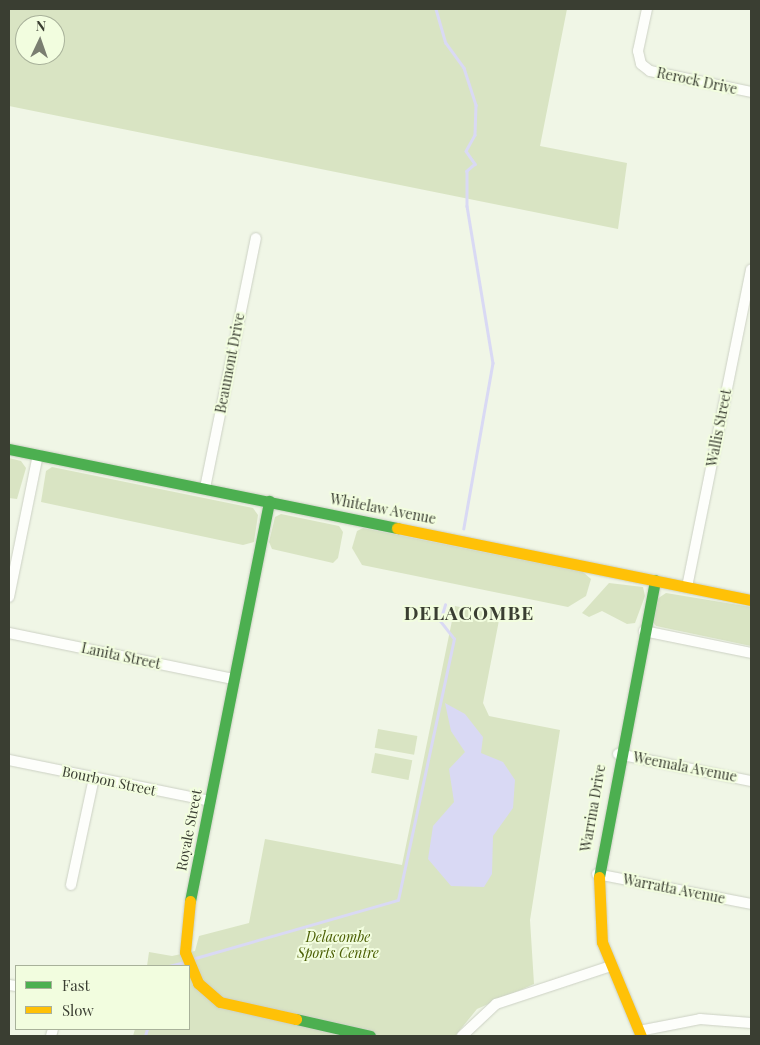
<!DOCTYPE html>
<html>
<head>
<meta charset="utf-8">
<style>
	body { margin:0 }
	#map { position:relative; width:760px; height:1045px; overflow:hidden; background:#f0f6e6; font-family:"Playfair Display",serif }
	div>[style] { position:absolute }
	.green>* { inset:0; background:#d9e4c3; transform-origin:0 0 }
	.water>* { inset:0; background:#d9d9f4 }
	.stream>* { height:2.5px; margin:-1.25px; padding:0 1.25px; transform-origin:1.25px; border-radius:1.25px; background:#d9d9f4 }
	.roads { filter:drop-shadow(0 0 1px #ccd1c4) drop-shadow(0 0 1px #ccd1c4) }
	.street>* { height:10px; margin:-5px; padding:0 5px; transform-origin:5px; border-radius:5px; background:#fdfefb }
	.fast>* { height:11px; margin:-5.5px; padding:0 5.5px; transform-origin:5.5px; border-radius:5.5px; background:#4caf50 }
	.slow>* { height:11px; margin:-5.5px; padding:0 5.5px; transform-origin:5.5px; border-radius:5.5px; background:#ffc107 }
	span { translate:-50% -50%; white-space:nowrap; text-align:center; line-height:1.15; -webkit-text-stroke:4px #f2fddf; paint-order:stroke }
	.street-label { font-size:14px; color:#3a3e32 }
	.park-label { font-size:14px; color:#4a5e03; font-style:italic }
	.district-label { font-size:19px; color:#3a3e32; font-weight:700; letter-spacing:1px }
	.frame { position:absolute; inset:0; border:10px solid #3a3e32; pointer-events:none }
	.legend { position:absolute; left:15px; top:965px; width:175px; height:65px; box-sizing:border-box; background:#f2fddf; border:1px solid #a8b19a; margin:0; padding:6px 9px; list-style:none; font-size:15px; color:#3a3e32 }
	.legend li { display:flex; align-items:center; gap:10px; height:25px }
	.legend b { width:25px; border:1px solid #a8b19a }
	.north { position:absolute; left:15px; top:15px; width:50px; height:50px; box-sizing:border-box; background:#f2fddf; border:1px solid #a8b19a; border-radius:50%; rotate:3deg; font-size:14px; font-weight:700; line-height:20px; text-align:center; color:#3a3e32 }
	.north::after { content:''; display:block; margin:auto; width:18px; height:22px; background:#7a7e71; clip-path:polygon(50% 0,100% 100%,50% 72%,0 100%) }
</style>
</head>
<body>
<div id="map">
	<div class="green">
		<div style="clip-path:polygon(evenodd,9px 9px,567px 9px,540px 146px,627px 163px,618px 229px,9px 106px,9px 9px,25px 25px,55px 25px,55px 55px,25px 55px,25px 25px)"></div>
		<div style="clip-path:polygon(9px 458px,21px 461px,26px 468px,17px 499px,9px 498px)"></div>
		<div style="clip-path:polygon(52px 467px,253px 508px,258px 515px,254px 542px,243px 545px,41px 502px,46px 471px)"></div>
		<div style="clip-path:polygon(281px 514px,339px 526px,343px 532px,338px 558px,333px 563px,272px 549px,269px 542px,275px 517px)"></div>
		<div style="clip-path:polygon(363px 528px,583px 572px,591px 579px,586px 596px,568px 607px,362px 565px,352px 548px,357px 531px)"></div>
		<div style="clip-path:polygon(609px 583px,643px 587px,645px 596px,635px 623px,627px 624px,602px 611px,589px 617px,582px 613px)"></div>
		<div style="clip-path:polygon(666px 593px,751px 607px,751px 646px,656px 626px,652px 621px,657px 599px)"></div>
		<div style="clip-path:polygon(455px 606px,500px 615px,483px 703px,489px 716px,560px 730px,530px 920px,534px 984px,477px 1009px,455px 1036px,133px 1036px,135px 1029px,189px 1029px,189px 966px,147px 966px,149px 952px,172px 956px,195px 951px,199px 936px,249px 923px,265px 839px,402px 865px)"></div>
		<div style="left:378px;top:729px;width:40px;height:19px;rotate:10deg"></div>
		<div style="left:375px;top:753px;width:38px;height:20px;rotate:11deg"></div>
	</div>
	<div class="water">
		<div style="clip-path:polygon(445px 703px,465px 714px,483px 737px,481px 753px,503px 762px,515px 780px,513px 808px,493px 836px,492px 874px,484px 887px,451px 886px,428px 859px,433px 826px,454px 802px,449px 769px,465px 752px,451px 731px)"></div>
	</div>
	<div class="stream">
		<div style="left:436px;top:9px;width:35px;rotate:74deg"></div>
		<div style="left:446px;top:43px;width:31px;rotate:54deg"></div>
		<div style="left:464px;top:68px;width:39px;rotate:72deg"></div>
		<div style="left:476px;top:105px;width:30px;rotate:92deg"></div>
		<div style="left:475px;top:135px;width:18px;rotate:119deg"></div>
		<div style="left:466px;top:151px;width:16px;rotate:55deg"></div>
		<div style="left:475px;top:164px;width:11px;rotate:139deg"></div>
		<div style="left:467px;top:171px;width:35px;rotate:90deg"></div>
		<div style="left:467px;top:206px;width:159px;rotate:80.6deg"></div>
		<div style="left:493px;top:363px;width:168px;rotate:100deg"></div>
		<div style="left:192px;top:959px;width:214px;rotate:-16deg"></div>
		<div style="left:398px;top:900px;width:267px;rotate:-77.9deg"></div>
		<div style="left:454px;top:639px;width:23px;rotate:-128deg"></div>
		<div style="left:440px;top:621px;width:17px;rotate:-73deg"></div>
		<div style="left:169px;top:966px;width:16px;rotate:-14deg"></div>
		<div style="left:145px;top:1036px;width:7px;rotate:-74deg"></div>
	</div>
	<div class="roads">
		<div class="street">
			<div style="left:647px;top:9px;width:43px;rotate:102.1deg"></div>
			<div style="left:638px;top:51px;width:13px;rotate:77deg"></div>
			<div style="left:641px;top:64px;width:11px;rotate:38deg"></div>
			<div style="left:650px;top:71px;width:103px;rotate:11.7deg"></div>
			<div style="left:205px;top:488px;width:255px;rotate:-78.5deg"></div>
			<div style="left:687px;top:587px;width:324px;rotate:-78.6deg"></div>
			<div style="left:9px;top:597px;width:145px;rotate:-78.5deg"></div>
			<div style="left:644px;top:631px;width:109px;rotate:11.6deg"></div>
			<div style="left:9px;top:633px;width:230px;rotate:11.6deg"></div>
			<div style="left:618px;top:754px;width:136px;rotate:11.5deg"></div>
			<div style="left:9px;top:760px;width:205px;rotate:11.5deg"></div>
			<div style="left:597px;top:874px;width:157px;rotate:11deg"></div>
			<div style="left:71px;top:885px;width:109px;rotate:-77.9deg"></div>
			<div style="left:9px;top:985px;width:7px;rotate:8deg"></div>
			<div style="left:639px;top:1031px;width:62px;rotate:-11.1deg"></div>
			<div style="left:700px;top:1019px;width:51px;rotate:4.5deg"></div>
			<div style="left:51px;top:1036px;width:7px;rotate:-74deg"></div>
			<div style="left:462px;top:1036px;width:47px;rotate:-43.3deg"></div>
			<div style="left:496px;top:1004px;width:121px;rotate:-18.3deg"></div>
		</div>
		<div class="fast">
			<div style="left:9px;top:449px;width:396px;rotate:11.5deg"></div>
			<div style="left:599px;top:877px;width:302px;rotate:-79.3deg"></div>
			<div style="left:190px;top:901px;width:408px;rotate:-78.8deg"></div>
			<div style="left:296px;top:1019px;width:76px;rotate:12.9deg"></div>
		</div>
		<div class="slow">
			<div style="left:397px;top:528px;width:361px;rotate:11.5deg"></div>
			<div style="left:599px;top:877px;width:65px;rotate:87.4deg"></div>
			<div style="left:602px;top:942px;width:102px;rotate:67.5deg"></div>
			<div style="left:190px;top:901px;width:51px;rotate:95.6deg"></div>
			<div style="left:185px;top:952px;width:34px;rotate:67deg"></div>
			<div style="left:198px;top:983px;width:29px;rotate:41deg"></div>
			<div style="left:220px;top:1002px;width:78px;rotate:12.6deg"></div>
		</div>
	</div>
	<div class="street-label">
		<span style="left:697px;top:81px;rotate:12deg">Rerock Drive</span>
		<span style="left:230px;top:363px;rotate:-79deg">Beaumont Drive</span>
		<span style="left:719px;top:428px;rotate:-79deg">Wallis Street</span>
		<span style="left:383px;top:509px;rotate:11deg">Whitelaw Avenue</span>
		<span style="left:121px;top:656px;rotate:12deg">Lanita Street</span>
		<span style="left:685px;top:767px;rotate:11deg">Weemala Avenue</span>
		<span style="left:109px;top:781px;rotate:12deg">Bourbon Street</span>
		<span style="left:593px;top:808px;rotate:-80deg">Warrina Drive</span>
		<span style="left:189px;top:830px;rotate:-79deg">Royale Street</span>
		<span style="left:674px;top:889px;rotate:11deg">Warratta Avenue</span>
	</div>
	<div class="park-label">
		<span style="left:338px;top:945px">Delacombe<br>Sports Centre</span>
	</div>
	<div class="district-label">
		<span style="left:469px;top:613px">DELACOMBE</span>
	</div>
	<div class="frame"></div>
	<ul class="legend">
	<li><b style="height:6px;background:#4caf50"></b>Fast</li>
	<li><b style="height:6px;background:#ffc107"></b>Slow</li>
	</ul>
	<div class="north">N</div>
</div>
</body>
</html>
